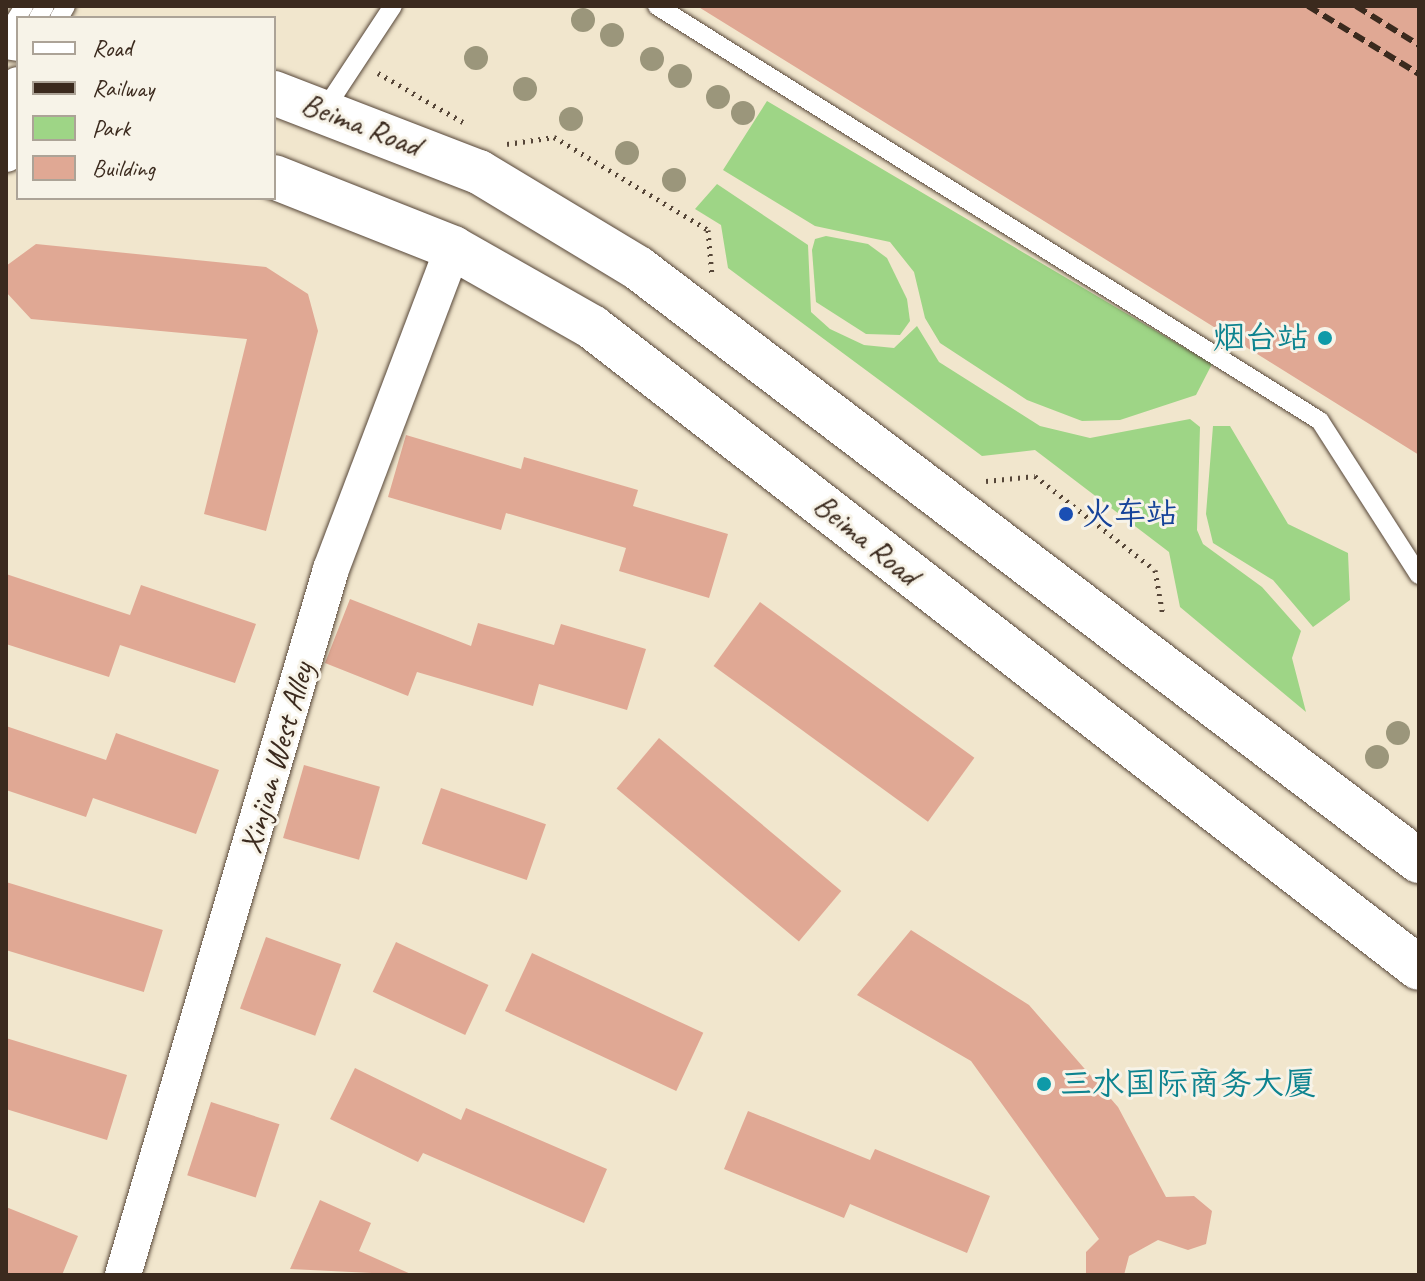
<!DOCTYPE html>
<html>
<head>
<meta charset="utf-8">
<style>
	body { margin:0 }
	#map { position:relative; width:1425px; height:1281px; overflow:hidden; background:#f1e6cd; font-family:Caveat,"LXGW WenKai TC",sans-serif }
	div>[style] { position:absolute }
	.green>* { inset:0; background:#9ed586 }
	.building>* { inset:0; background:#e0a894; transform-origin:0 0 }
	.path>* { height:5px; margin-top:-2.5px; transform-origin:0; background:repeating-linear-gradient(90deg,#564638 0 2px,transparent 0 8px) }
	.roads { filter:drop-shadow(0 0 2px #564638) drop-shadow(0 0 2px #564638) }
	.service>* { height:18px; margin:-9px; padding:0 9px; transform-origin:9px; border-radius:9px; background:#fff }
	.minor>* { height:36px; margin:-18px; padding:0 18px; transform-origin:18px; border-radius:18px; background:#fff }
	.secondary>* { height:44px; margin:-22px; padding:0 22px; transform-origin:22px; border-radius:22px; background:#fff }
	.rail>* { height:6px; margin-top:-3px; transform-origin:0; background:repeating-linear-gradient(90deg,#3b2a1e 0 12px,transparent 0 18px) }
	.trees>* { width:24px; height:24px; margin:-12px; border-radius:50%; background:#9b967b }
	.dots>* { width:22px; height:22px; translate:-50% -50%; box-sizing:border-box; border:4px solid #f7f3e8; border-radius:50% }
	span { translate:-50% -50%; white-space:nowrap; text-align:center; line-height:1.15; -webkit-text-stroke:6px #f7f3e8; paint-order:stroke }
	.street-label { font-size:32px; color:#3b2a1e }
	.culture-label { font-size:32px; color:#0d838f }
	.right { translate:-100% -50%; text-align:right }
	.left { translate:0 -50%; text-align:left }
	.transit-label { font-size:32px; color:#164399 }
	.frame { position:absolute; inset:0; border:8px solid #3b2a1e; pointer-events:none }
	.legend { position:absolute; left:16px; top:16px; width:260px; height:184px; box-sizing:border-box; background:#f7f3e8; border:2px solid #aca397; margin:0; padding:10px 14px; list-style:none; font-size:24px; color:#3b2a1e }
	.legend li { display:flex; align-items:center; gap:16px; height:40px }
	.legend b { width:40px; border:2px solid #aca397 }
</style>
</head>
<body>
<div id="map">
	<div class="green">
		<div style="clip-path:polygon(767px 101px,1212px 364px,1196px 395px,1120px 420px,1082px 421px,1027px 400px,940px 343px,925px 318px,914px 272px,890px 242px,815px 226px,723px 170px)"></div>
		<div style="clip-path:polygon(717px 184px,808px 245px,811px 312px,830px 329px,864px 345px,894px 348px,917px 326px,939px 362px,1040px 426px,1090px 438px,1190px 419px,1200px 427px,1197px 530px,1203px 544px,1262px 587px,1301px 631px,1292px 658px,1306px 712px,1180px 607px,1169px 552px,1035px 450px,982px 456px,728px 268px,721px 225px,695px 209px)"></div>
		<div style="clip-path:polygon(826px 236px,868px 244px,887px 258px,907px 299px,910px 321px,900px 335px,866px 334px,816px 302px,812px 250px,815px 239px)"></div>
		<div style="clip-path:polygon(1213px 426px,1230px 426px,1288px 524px,1348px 553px,1350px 600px,1313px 627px,1273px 580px,1213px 543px,1206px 514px)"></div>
	</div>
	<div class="building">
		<div style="clip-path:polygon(697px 6px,1419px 6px,1419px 455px,1044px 221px)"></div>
		<div style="clip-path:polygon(36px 244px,266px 267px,308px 294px,318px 331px,266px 531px,204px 514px,247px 339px,31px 319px,6px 292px,6px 266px)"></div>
		<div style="clip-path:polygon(406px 435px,521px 469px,524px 457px,638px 490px,633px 506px,728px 534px,709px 598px,619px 571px,626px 548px,506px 513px,501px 530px,388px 497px)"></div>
		<div style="clip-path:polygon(6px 574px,130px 615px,141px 585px,256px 624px,235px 683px,120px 645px,109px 677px,6px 644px)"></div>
		<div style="clip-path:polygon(350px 599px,471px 646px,478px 623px,554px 645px,561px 624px,646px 649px,627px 710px,539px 684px,533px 706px,417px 672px,408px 696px,325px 663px)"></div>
		<div style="left:760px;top:602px;width:265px;height:79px;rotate:36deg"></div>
		<div style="clip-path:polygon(6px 726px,106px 760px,116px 733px,219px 770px,196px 834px,93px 798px,86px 817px,6px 790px)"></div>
		<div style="left:659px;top:738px;width:238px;height:66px;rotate:40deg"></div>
		<div style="left:304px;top:765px;width:79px;height:76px;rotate:16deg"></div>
		<div style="left:441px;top:788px;width:111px;height:59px;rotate:19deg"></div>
		<div style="left:6px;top:882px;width:164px;height:65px;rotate:17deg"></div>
		<div style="clip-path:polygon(911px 930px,1029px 1005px,1118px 1107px,1166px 1197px,1194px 1196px,1212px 1211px,1206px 1244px,1188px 1250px,1158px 1240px,1129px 1256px,1124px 1275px,1086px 1275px,1086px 1252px,1099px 1239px,971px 1061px,857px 995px)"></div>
		<div style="left:266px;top:937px;width:80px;height:76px;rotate:20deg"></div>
		<div style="left:396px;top:942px;width:102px;height:55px;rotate:25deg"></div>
		<div style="left:532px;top:953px;width:189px;height:64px;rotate:25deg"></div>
		<div style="clip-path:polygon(6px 1038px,127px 1075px,107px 1140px,6px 1109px)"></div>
		<div style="clip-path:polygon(355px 1068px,461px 1120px,466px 1108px,607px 1169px,584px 1223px,423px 1153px,418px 1162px,330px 1119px)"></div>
		<div style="left:211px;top:1102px;width:72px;height:77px;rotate:18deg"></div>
		<div style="clip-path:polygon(748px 1111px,870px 1160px,875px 1149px,990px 1196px,967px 1253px,850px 1204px,844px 1218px,724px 1169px)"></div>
		<div style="clip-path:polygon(320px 1200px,371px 1223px,359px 1251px,413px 1275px,290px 1269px)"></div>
		<div style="clip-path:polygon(6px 1207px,78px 1236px,62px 1275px,6px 1275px)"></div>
	</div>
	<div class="path">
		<div style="left:378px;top:73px;width:98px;rotate:30deg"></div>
		<div style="left:507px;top:144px;width:48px;rotate:-8.5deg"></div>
		<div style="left:554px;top:137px;width:180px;rotate:31.1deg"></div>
		<div style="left:708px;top:230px;width:46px;rotate:85deg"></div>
		<div style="left:986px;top:481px;width:49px;rotate:-5.8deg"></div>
		<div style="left:1035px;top:476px;width:152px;rotate:38.1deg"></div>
		<div style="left:1155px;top:570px;width:47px;rotate:80.1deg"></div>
	</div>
	<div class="roads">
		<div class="service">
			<div style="left:657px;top:6px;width:782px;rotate:32.04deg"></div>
			<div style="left:1320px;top:421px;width:183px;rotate:57.3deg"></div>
			<div style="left:38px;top:18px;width:14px;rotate:-60deg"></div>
			<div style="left:59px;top:18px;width:14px;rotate:-60deg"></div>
			<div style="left:6px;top:35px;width:34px;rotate:-58deg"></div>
			<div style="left:325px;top:109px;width:123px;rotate:-56.6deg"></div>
		</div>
		<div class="minor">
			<div style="left:6px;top:154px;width:70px;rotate:-80.1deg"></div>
			<div style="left:123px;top:1275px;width:736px;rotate:-73.58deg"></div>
			<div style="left:331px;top:569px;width:343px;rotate:-69.2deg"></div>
		</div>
		<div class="secondary">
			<div style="left:6px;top:37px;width:12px;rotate:9deg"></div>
			<div style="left:274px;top:93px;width:220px;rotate:21.1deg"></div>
			<div style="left:479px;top:172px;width:186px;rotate:31.1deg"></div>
			<div style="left:638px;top:268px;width:981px;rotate:37.21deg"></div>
			<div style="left:6px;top:124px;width:12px;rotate:5deg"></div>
			<div style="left:274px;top:177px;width:193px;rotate:21.6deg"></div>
			<div style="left:453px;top:248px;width:160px;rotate:29.6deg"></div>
			<div style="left:592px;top:327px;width:1046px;rotate:37.78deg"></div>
		</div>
	</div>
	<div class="rail">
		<div style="left:1308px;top:6px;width:130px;rotate:31.5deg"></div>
		<div style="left:1356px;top:6px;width:74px;rotate:31.8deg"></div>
	</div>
	<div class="trees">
		<div style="left:583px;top:20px"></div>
		<div style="left:612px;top:35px"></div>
		<div style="left:476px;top:58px"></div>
		<div style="left:652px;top:59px"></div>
		<div style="left:680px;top:76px"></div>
		<div style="left:525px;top:89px"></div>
		<div style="left:718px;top:97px"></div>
		<div style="left:743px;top:113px"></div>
		<div style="left:571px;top:119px"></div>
		<div style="left:627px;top:153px"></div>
		<div style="left:674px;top:180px"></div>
		<div style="left:1398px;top:733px"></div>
		<div style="left:1377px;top:757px"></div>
	</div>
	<div class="dots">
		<div style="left:1325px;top:338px;background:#0f9aa8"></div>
		<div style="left:1066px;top:514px;background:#1a4fb4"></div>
		<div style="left:1044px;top:1084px;background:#0f9aa8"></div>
	</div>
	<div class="street-label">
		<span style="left:361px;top:125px;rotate:21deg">Beima Road</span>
		<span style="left:866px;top:540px;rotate:39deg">Beima Road</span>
		<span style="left:277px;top:758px;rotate:-74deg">Xinjian West Alley</span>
	</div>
	<div class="culture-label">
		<span class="right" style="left:1309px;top:338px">烟台站</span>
		<span class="left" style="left:1060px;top:1084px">三水国际商务大厦</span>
	</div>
	<div class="transit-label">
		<span class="left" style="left:1082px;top:514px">火车站</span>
	</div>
	<div class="frame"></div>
	<ul class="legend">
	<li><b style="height:10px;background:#fff"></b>Road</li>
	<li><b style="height:10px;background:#3b2a1e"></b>Railway</li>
	<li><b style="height:22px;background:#9ed586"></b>Park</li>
	<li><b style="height:22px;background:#e0a894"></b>Building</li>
	</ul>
</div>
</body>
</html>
